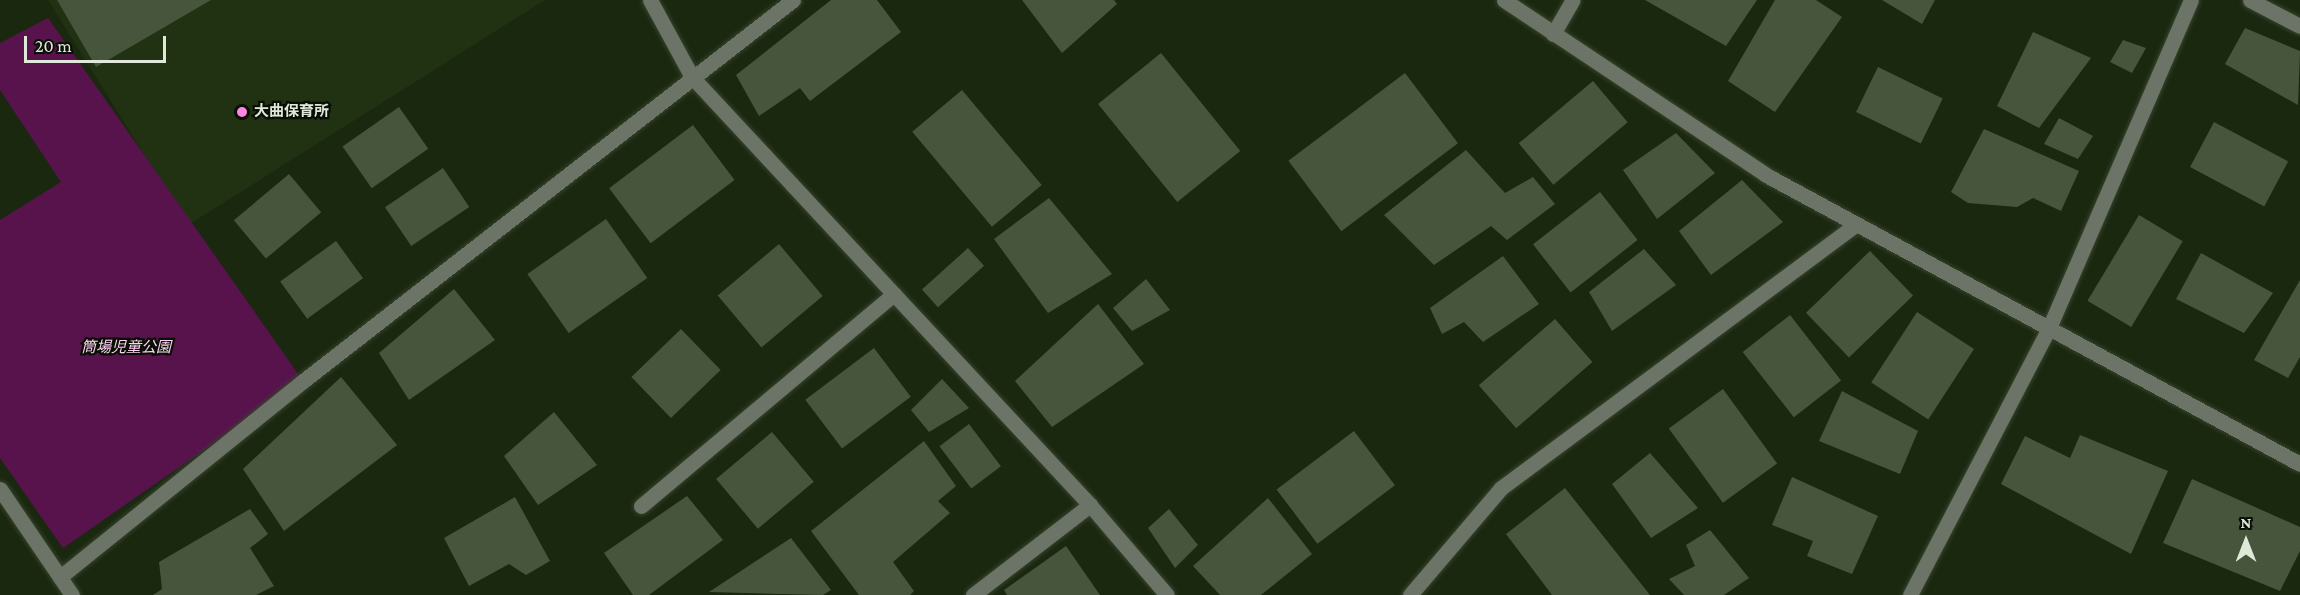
<!DOCTYPE html>
<html>
<head>
<meta charset="utf-8">
<style>
	body { margin:0 }
	#map { position:relative; width:2300px; height:595px; overflow:hidden; background:#1b2810; font-family:"Crimson Pro","Noto Sans JP",serif }
	div>[style] { position:absolute }
	.built>* { inset:0; background:#213213 }
	.green>* { inset:0; background:#58134d }
	.building>* { inset:0; background:#46553b; transform-origin:0 0 }
	.roads { filter:drop-shadow(0 0 2px #36432c) drop-shadow(0 0 2px #36432c) }
	.minor>* { height:15px; margin:-7.5px; padding:0 7.5px; transform-origin:7.5px; border-radius:7.5px; background:#6c7367 }
	.dots>* { width:16px; height:16px; translate:-50% -50%; box-sizing:border-box; border:3px solid #090f05; border-radius:50% }
	span { translate:-50% -50%; white-space:nowrap; text-align:center; line-height:1.15; -webkit-text-stroke:4.5px #090f05; paint-order:stroke }
	.poi-label { font-size:15px; color:#dfe8d9; font-weight:700 }
	.left { translate:0 -50%; text-align:left }
	.park-label { font-size:15px; color:#fdd2f2; font-style:italic }
	.north { position:absolute; left:2216px; top:511px; width:60px; height:60px; -webkit-text-stroke:4px #090f05; paint-order:stroke; rotate:0deg; font-size:16px; font-weight:700; line-height:24px; text-align:center; color:#dfe8d9 }
	.north::after { content:''; display:block; margin:auto; width:21px; height:27px; background:#dfe8d9; clip-path:polygon(50% 0,100% 100%,50% 72%,0 100%) }
	.scale { position:absolute; left:24px; top:36px; width:142px; height:27px; box-sizing:border-box; border:3px solid #dfe8d9; border-top:0; padding-left:8px; font-size:18px; line-height:21px; white-space:nowrap; color:#dfe8d9; -webkit-text-stroke:4px #090f05; paint-order:stroke }
</style>
</head>
<body>
<div id="map">
	<div class="built">
		<div style="clip-path:polygon(48px 0,545px 0,188px 225px)"></div>
	</div>
	<div class="green">
		<div style="clip-path:polygon(48px 18px,303px 381px,63px 548px,0 458px,0 220px,61px 182px,0 90px,0 43px)"></div>
	</div>
	<div class="building">
		<div style="clip-path:polygon(57px 0,211px 0,96px 67px)"></div>
		<div style="clip-path:polygon(831px 0,877px 0,901px 32px,810px 101px,800px 88px,759px 116px,736px 75px)"></div>
		<div style="clip-path:polygon(1022px 0,1114px 0,1117px 4px,1062px 53px)"></div>
		<div style="clip-path:polygon(1645px 0,1757px 0,1726px 46px)"></div>
		<div style="clip-path:polygon(1775px 0,1816px 0,1842px 17px,1775px 112px,1728px 81px)"></div>
		<div style="clip-path:polygon(1882px 0,1935px 0,1922px 24px)"></div>
		<div style="clip-path:polygon(2245px 28px,2300px 51px,2298px 105px,2225px 64px)"></div>
		<div style="clip-path:polygon(2033px 32px,2091px 58px,2039px 128px,1997px 106px)"></div>
		<div style="clip-path:polygon(2123px 40px,2146px 48px,2132px 73px,2110px 62px)"></div>
		<div style="left:1161px;top:53px;width:126px;height:81px;rotate:51deg"></div>
		<div style="left:1878px;top:67px;width:72px;height:50px;rotate:26deg"></div>
		<div style="left:1405px;top:73px;width:88px;height:146px;rotate:53deg"></div>
		<div style="left:1593px;top:81px;width:54px;height:97px;rotate:50deg"></div>
		<div style="left:962px;top:90px;width:124px;height:65px;rotate:50deg"></div>
		<div style="left:399px;top:107px;width:51px;height:69px;rotate:55deg"></div>
		<div style="clip-path:polygon(2059px 118px,2093px 136px,2078px 159px,2044px 144px)"></div>
		<div style="left:2214px;top:122px;width:84px;height:51px;rotate:28deg"></div>
		<div style="left:693px;top:125px;width:69px;height:105px;rotate:53deg"></div>
		<div style="clip-path:polygon(1984px 129px,2079px 171px,2061px 211px,2033px 198px,2017px 207px,1968px 203px,1951px 192px)"></div>
		<div style="clip-path:polygon(1676px 133px,1715px 173px,1657px 219px,1623px 170px)"></div>
		<div style="clip-path:polygon(1466px 150px,1505px 193px,1533px 177px,1555px 204px,1507px 240px,1491px 226px,1434px 265px,1384px 215px)"></div>
		<div style="left:443px;top:168px;width:47px;height:70px;rotate:56deg"></div>
		<div style="left:289px;top:174px;width:50px;height:72px;rotate:50deg"></div>
		<div style="clip-path:polygon(1742px 180px,1783px 222px,1711px 275px,1679px 231px)"></div>
		<div style="left:1600px;top:192px;width:61px;height:85px;rotate:52deg"></div>
		<div style="clip-path:polygon(1049px 198px,1112px 274px,1048px 313px,994px 239px)"></div>
		<div style="left:2139px;top:215px;width:51px;height:100px;rotate:31deg"></div>
		<div style="left:606px;top:219px;width:72px;height:96px;rotate:55deg"></div>
		<div style="left:336px;top:241px;width:46px;height:69px;rotate:54deg"></div>
		<div style="left:779px;top:244px;width:68px;height:80px;rotate:50deg"></div>
		<div style="left:968px;top:248px;width:24px;height:62px;rotate:48deg"></div>
		<div style="clip-path:polygon(1644px 249px,1676px 285px,1612px 331px,1589px 292px)"></div>
		<div style="left:1870px;top:251px;width:62px;height:89px;rotate:46deg"></div>
		<div style="clip-path:polygon(2201px 253px,2273px 293px,2244px 333px,2176px 299px)"></div>
		<div style="clip-path:polygon(1503px 256px,1539px 304px,1483px 342px,1464px 322px,1442px 334px,1430px 308px)"></div>
		<div style="clip-path:polygon(1146px 279px,1170px 310px,1132px 331px,1113px 308px)"></div>
		<div style="clip-path:polygon(2300px 280px,2300px 357px,2288px 378px,2254px 360px)"></div>
		<div style="clip-path:polygon(454px 289px,495px 340px,409px 400px,379px 353px)"></div>
		<div style="clip-path:polygon(1098px 304px,1144px 364px,1052px 427px,1015px 381px)"></div>
		<div style="left:1917px;top:312px;width:68px;height:84px;rotate:33deg"></div>
		<div style="left:1790px;top:315px;width:83px;height:60px;rotate:52deg"></div>
		<div style="left:1555px;top:319px;width:57px;height:101px;rotate:49deg"></div>
		<div style="left:681px;top:329px;width:57px;height:69px;rotate:46deg"></div>
		<div style="left:874px;top:348px;width:61px;height:86px;rotate:53deg"></div>
		<div style="clip-path:polygon(341px 377px,397px 445px,284px 531px,243px 469px)"></div>
		<div style="clip-path:polygon(942px 379px,969px 408px,929px 432px,911px 410px)"></div>
		<div style="left:1723px;top:389px;width:92px;height:67px;rotate:54deg"></div>
		<div style="clip-path:polygon(1842px 391px,1918px 431px,1900px 474px,1819px 441px)"></div>
		<div style="clip-path:polygon(554px 412px,597px 465px,538px 505px,504px 456px)"></div>
		<div style="left:969px;top:424px;width:53px;height:37px;rotate:53deg"></div>
		<div style="left:1354px;top:431px;width:68px;height:97px;rotate:53deg"></div>
		<div style="left:772px;top:432px;width:65px;height:73px;rotate:50deg"></div>
		<div style="clip-path:polygon(2080px 435px,2168px 471px,2131px 554px,2001px 484px,2025px 436px,2070px 458px)"></div>
		<div style="clip-path:polygon(924px 441px,956px 486px,938px 501px,950px 513px,893px 562px,914px 591px,910px 595px,859px 595px,811px 531px)"></div>
		<div style="clip-path:polygon(1650px 453px,1698px 508px,1651px 538px,1612px 484px)"></div>
		<div style="clip-path:polygon(1792px 477px,1878px 516px,1852px 574px,1807px 556px,1813px 541px,1772px 525px)"></div>
		<div style="clip-path:polygon(2192px 479px,2300px 527px,2300px 551px,2280px 591px,2163px 543px)"></div>
		<div style="clip-path:polygon(1565px 488px,1650px 595px,1552px 595px,1506px 534px)"></div>
		<div style="clip-path:polygon(687px 496px,723px 540px,649px 595px,633px 595px,604px 553px)"></div>
		<div style="clip-path:polygon(515px 497px,550px 561px,526px 575px,509px 564px,469px 586px,444px 538px)"></div>
		<div style="clip-path:polygon(1268px 498px,1312px 554px,1261px 595px,1220px 595px,1193px 566px)"></div>
		<div style="clip-path:polygon(250px 509px,268px 534px,250px 548px,274px 586px,256px 595px,153px 595px,162px 589px,159px 562px)"></div>
		<div style="clip-path:polygon(1169px 509px,1198px 545px,1175px 568px,1148px 528px)"></div>
		<div style="clip-path:polygon(1710px 530px,1749px 578px,1724px 595px,1684px 595px,1669px 579px,1695px 566px,1686px 545px)"></div>
		<div style="clip-path:polygon(791px 538px,831px 590px,823px 595px,709px 592px)"></div>
		<div style="clip-path:polygon(1066px 546px,1100px 595px,1007px 595px,1004px 590px)"></div>
	</div>
	<div class="roads">
		<div class="minor">
			<div style="left:650px;top:0;width:88px;rotate:61.4deg"></div>
			<div style="left:692px;top:77px;width:584px;rotate:47.08deg"></div>
			<div style="left:1090px;top:505px;width:118px;rotate:49.5deg"></div>
			<div style="left:1504px;top:0;width:315px;rotate:33.7deg"></div>
			<div style="left:1766px;top:175px;width:607px;rotate:28.42deg"></div>
			<div style="left:2250px;top:0;width:56px;rotate:27.5deg"></div>
			<div style="left:1553px;top:34px;width:39px;rotate:-60deg"></div>
			<div style="left:0;top:489px;width:128px;rotate:55.8deg"></div>
			<div style="left:641px;top:506px;width:330px;rotate:-40deg"></div>
			<div style="left:60px;top:577px;width:312px;rotate:-38.9deg"></div>
			<div style="left:303px;top:381px;width:621px;rotate:-37.87deg"></div>
			<div style="left:973px;top:595px;width:148px;rotate:-37.6deg"></div>
			<div style="left:1410px;top:595px;width:140px;rotate:-49.6deg"></div>
			<div style="left:1501px;top:488px;width:442px;rotate:-36.6deg"></div>
			<div style="left:1910px;top:595px;width:301px;rotate:-62.5deg"></div>
			<div style="left:2049px;top:328px;width:357px;rotate:-66.6deg"></div>
		</div>
	</div>
	<div class="dots">
		<div style="left:242px;top:112px;background:#fc86e4"></div>
	</div>
	<div class="poi-label">
		<span class="left" style="left:254px;top:112px">大曲保育所</span>
	</div>
	<div class="park-label">
		<span style="left:126px;top:348px">筒場児童公園</span>
	</div>
	<div class="north">N</div>
	<div class="scale">20 m</div>
</div>
</body>
</html>
